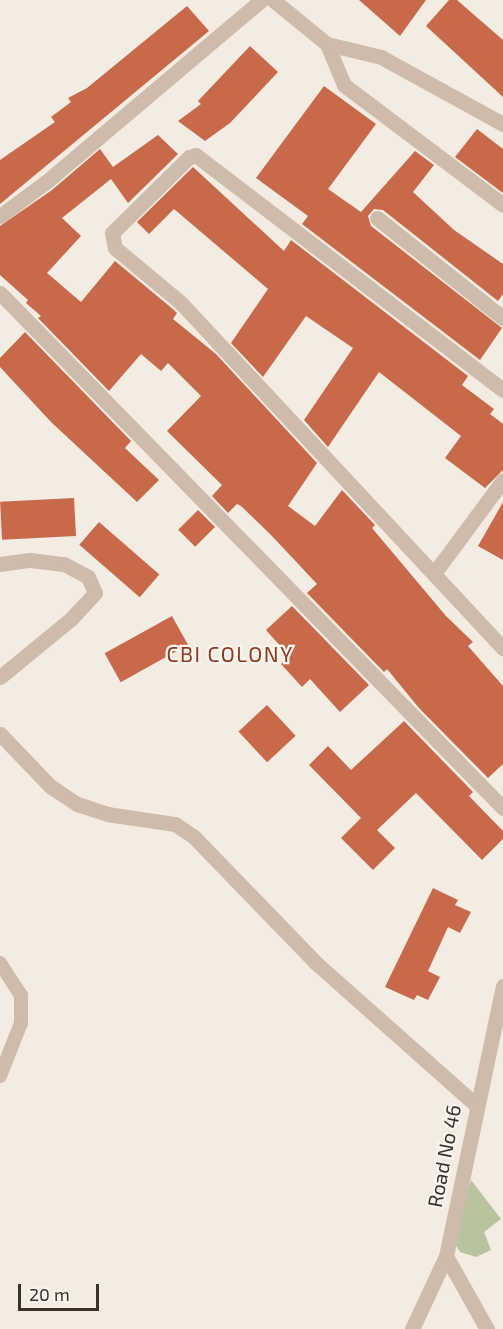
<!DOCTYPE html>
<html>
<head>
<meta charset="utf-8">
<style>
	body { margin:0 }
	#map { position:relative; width:503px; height:1329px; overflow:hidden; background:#f4ebe1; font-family:"Exo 2",sans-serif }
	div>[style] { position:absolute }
	.green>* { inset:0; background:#b8c4a0 }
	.building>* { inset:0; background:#c8694b; transform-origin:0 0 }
	.service>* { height:14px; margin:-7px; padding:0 7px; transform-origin:7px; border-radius:7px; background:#cdbbac }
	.minor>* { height:15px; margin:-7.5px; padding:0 7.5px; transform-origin:7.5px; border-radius:7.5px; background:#cdbbac }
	span { translate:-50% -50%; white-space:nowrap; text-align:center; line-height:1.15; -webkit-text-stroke:4.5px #fbf5ee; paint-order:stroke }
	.street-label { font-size:20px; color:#3b302b }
	.neighbourhood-label { font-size:21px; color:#8c3b22; letter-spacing:1.5px }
	.scale { position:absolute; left:18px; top:1284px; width:81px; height:27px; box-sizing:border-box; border:3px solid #3b302b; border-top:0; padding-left:8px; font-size:18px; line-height:21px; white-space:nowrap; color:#3b302b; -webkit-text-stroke:4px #fbf5ee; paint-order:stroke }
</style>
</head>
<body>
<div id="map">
	<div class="green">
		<div style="clip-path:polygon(471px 1180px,501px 1219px,484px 1232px,491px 1250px,476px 1257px,460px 1252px,452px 1239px)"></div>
	</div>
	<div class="building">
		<div style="clip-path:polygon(359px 0,426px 0,400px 36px)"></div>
		<div style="clip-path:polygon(449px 0,457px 0,503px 40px,503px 97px,426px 26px)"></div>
		<div style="clip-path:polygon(187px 6px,209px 31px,0 204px,0 160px,55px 122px,51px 117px,71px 102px,68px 98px,87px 88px)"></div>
		<div style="clip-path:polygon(250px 46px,278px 72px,230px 123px,205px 141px,178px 121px,201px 104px,198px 101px)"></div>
		<div style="clip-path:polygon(324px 86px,376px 124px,328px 189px,361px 212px,415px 151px,434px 165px,413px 192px,454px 230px,503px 264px,503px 294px,498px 301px,383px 210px,374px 209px,368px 216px,371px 226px,502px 328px,480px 360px,302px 224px,308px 216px,256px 178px)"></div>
		<div style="clip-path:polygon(477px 129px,503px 149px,503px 193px,455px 157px)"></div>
		<div style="clip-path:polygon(158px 135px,178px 154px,128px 203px,111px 179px,62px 218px,81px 236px,47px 273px,81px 302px,115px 261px,174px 310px,177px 313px,173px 319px,216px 354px,317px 463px,288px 506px,315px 526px,342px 490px,375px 525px,372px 528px,446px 616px,473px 642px,468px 646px,503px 686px,503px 764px,488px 778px,419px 708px,387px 669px,384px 672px,307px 593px,317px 584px,271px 535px,241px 506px,237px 504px,228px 513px,212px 496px,222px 485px,167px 431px,201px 396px,168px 363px,161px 371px,141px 354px,109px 391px,38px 318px,41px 316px,26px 303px,28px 300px,0 275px,0 226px,52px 190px,100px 149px,113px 167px)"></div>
		<div style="clip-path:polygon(193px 167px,284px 251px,291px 240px,468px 376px,462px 385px,494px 409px,490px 414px,503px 424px,503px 470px,485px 488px,445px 458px,461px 436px,379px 372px,328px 447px,304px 420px,353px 348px,306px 316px,263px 377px,231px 343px,268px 289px,174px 209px,149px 234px,137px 222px)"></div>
		<div style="clip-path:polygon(25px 332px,131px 441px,125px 448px,159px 480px,137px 502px,51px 422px,0 367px,0 358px)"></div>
		<div style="left:74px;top:498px;width:38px;height:74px;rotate:87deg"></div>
		<div style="clip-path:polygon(503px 502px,503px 560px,478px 546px)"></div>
		<div style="left:198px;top:510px;width:24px;height:28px;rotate:45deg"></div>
		<div style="left:99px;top:522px;width:80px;height:30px;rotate:41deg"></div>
		<div style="clip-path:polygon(292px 606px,369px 685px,340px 712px,310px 679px,302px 687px,281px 664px,290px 657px,266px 630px)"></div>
		<div style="left:172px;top:616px;width:33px;height:77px;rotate:61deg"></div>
		<div style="left:267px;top:705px;width:42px;height:39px;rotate:47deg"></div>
		<div style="clip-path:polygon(404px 721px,473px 792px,469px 796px,503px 831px,503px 839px,482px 860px,416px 793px,377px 830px,395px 848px,373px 870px,341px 838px,361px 818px,309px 765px,328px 746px,351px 770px)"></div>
		<div style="clip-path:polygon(433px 888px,458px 900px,455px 905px,471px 912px,460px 933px,448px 927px,428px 971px,440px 977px,428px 1000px,417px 995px,414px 1000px,385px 987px)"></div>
	</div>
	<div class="service">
		<div style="left:0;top:963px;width:38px;rotate:57deg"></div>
		<div style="left:21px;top:995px;width:28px;rotate:90deg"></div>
		<div style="left:21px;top:1023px;width:57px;rotate:111.6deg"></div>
	</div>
	<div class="minor">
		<div style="left:273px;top:0;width:70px;rotate:39.2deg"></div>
		<div style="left:327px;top:44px;width:44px;rotate:67.5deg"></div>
		<div style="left:344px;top:85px;width:199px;rotate:37deg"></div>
		<div style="left:327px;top:44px;width:56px;rotate:13.5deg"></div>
		<div style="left:381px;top:57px;width:139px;rotate:28.8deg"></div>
		<div style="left:0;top:216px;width:57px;rotate:-36.5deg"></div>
		<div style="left:46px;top:182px;width:282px;rotate:-40.2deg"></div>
		<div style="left:377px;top:218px;width:161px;rotate:38.4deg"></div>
		<div style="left:0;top:293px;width:720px;rotate:45.68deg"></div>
		<div style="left:503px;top:390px;width:387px;rotate:-142.6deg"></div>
		<div style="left:196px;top:155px;width:7px;rotate:164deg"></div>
		<div style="left:189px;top:157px;width:108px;rotate:135.4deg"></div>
		<div style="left:112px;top:233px;width:15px;rotate:79deg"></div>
		<div style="left:115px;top:248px;width:86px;rotate:39.8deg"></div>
		<div style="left:181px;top:303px;width:472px;rotate:47deg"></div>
		<div style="left:0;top:564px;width:30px;rotate:-8deg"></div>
		<div style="left:30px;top:560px;width:34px;rotate:7deg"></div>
		<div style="left:64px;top:564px;width:27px;rotate:28deg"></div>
		<div style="left:88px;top:577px;width:17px;rotate:66deg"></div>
		<div style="left:95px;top:593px;width:34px;rotate:133deg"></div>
		<div style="left:72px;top:618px;width:93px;rotate:140.7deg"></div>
		<div style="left:435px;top:572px;width:114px;rotate:-53.5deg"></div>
		<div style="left:0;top:734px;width:72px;rotate:46.1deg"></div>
		<div style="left:50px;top:786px;width:32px;rotate:34deg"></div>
		<div style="left:77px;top:804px;width:32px;rotate:18deg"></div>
		<div style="left:107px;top:814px;width:69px;rotate:8.4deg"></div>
		<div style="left:175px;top:824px;width:23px;rotate:34deg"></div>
		<div style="left:194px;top:837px;width:175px;rotate:45.9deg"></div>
		<div style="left:316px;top:963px;width:213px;rotate:41.6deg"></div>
		<div style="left:446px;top:1256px;width:84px;rotate:60.7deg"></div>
		<div style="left:412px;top:1329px;width:81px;rotate:-65deg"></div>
		<div style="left:446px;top:1256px;width:276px;rotate:-78.1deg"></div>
	</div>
	<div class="street-label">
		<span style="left:444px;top:1156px;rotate:-79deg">Road No 46</span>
	</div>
	<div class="neighbourhood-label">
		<span style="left:230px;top:654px">CBI COLONY</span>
	</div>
	<div class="scale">20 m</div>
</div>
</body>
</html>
